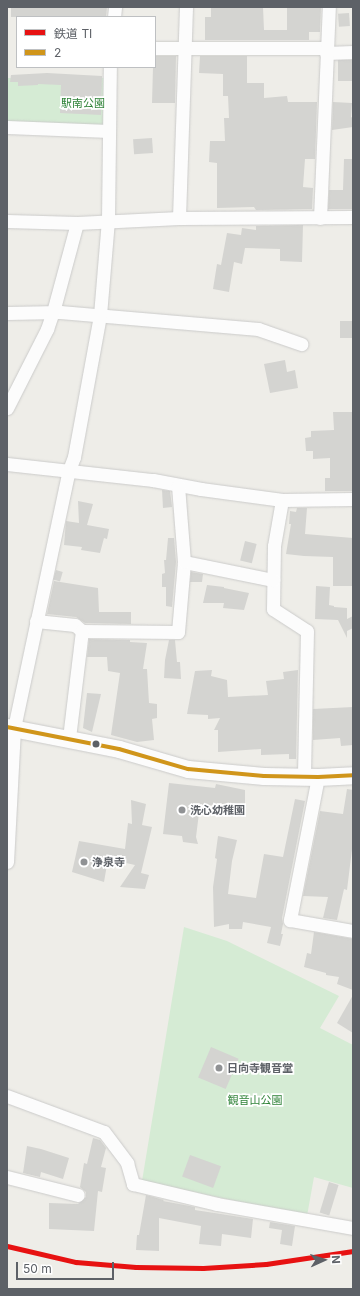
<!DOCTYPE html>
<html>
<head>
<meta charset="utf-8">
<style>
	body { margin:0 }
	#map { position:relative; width:360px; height:1296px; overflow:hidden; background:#eeede8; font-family:Inter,"Noto Sans JP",sans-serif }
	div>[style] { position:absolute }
	.green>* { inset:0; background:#d5ebd4 }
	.building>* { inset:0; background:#d4d4d1; transform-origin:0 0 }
	.roads { filter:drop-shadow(0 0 1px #cbcbca) drop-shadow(0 0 1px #cbcbca) }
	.minor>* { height:13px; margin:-6.5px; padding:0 6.5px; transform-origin:6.5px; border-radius:6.5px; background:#fcfcfc }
	.tertiary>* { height:17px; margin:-8.5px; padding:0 8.5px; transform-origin:8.5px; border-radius:8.5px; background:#fcfcfc }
	.bus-1>* { height:4px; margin:-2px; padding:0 2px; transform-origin:2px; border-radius:2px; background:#d0951a }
	.rail-1>* { height:5px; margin:-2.5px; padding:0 2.5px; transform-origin:2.5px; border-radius:2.5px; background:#e71212 }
	.dots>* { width:11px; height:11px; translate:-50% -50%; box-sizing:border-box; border:2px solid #fff; border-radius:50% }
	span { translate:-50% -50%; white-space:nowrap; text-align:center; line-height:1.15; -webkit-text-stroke:3.5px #fff; paint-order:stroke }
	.park-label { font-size:11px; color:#308339 }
	.poi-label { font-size:11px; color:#5d6167; font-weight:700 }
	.left { translate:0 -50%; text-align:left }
	.frame { position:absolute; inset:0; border:8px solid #5d6167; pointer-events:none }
	.legend { position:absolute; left:16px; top:16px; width:140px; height:52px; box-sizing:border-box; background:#fff; border:1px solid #bec0c2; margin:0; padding:5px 7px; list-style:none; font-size:12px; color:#5d6167 }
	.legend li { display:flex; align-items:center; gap:8px; height:20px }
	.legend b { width:20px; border:1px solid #bec0c2 }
	.north { position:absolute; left:304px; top:1240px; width:40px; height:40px; -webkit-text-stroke:3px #fff; paint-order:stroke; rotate:87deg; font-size:11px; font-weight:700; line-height:16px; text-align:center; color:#5d6167 }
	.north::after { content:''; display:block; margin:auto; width:14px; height:18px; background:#5d6167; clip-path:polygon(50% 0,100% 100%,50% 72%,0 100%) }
	.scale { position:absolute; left:16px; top:1262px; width:98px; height:18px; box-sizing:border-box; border:2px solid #5d6167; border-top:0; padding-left:5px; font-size:12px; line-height:14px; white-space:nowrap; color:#5d6167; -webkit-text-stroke:3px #fff; paint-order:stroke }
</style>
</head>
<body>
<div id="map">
	<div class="green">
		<div style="clip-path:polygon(7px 78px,109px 78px,106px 129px,7px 123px)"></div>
		<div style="clip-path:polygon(184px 927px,227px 941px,339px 996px,320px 1028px,353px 1045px,353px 1188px,314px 1177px,307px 1216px,142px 1181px)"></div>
	</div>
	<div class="building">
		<div style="clip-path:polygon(39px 7px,107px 7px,106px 17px,11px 17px,11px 8px)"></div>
		<div style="clip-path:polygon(211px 7px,263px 7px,264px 30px,287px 30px,287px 7px,321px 7px,320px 32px,309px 32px,309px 40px,205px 40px,205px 17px,211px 17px)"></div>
		<div style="left:349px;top:13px;width:13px;height:11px;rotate:86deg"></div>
		<div style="clip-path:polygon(155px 56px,176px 56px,175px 103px,152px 103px,153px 67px,155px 67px)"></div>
		<div style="clip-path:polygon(200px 56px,247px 56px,247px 83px,264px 83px,264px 98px,287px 96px,288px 102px,317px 102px,315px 159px,305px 159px,303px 187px,313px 188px,312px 209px,256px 210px,254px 207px,217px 208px,217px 163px,209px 162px,210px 141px,225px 141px,224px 118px,229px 118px,228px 96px,223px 96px,223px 74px,199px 73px)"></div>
		<div style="left:353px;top:60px;width:21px;height:15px;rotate:90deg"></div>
		<div style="clip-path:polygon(47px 73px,102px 76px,101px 115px,60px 113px,61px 85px,38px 84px,38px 85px,18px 86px,18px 82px,10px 82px,11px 75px)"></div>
		<div style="clip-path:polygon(333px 102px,352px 103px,351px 117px,353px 118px,353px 127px,332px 130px)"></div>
		<div style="left:152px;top:138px;width:15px;height:19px;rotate:86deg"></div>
		<div style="clip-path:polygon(344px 159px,353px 159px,353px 209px,328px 209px,329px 190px,343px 190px)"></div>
		<div style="clip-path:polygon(303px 225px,302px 262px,280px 261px,280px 249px,245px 248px,242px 264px,234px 262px,229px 292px,213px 289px,217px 264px,221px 265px,227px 233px,241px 235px,242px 228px,256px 230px,256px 226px)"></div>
		<div style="left:340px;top:321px;width:13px;height:17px"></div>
		<div style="clip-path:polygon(285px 360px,287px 372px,295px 370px,298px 388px,270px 393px,264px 364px)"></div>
		<div style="clip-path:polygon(333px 412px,353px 412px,353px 491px,325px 491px,325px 478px,330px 478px,330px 458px,313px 459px,313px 451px,306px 451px,305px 438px,311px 437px,311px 431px,334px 430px)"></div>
		<div style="clip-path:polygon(162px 490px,170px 491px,172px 507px,163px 508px)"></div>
		<div style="clip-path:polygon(78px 501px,93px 504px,87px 525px,109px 529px,107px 539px,104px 538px,100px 553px,81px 550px,82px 547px,64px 545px,66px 521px,79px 523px)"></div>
		<div style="clip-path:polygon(297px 508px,307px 508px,305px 534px,353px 538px,353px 586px,333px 586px,333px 557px,304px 556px,286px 554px,291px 524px,289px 524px,290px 511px,296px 512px)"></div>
		<div style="clip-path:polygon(168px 538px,174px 538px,176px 562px,172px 607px,166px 606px,166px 587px,162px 587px,162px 574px,165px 573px,164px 560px,166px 560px)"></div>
		<div style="left:245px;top:541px;width:12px;height:20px;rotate:14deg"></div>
		<div style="left:56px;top:570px;width:7px;height:10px;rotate:16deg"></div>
		<div style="clip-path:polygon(191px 572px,203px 574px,202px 582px,190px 582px)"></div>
		<div style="clip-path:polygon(54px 581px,98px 588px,99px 612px,131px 612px,131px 624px,85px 623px,76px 617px,47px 614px)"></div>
		<div style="clip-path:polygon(207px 585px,224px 587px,224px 588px,249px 593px,244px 610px,223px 608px,224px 603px,203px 603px)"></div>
		<div style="clip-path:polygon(316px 586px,330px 587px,329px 605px,334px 606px,334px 607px,347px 608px,347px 619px,353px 616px,353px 628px,347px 631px,347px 638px,338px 620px,315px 619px)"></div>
		<div style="clip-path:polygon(89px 639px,130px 640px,130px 642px,147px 643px,143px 669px,147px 669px,149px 703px,157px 704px,157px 718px,152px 719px,154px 740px,137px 742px,111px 735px,120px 673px,108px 671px,107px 657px,87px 657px)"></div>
		<div style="clip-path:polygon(169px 640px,175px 640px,177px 662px,180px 662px,181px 679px,164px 678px,165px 660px)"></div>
		<div style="clip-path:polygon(212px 670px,211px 676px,227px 680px,228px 697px,268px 695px,266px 681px,284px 679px,283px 672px,298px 670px,296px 759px,289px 759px,289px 754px,261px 755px,261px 749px,218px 752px,218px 730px,214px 730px,220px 718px,208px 719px,208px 715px,187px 714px,195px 671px)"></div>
		<div style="clip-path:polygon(87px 693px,101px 694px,92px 732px,83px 728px)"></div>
		<div style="clip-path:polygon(353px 707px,353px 745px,341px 746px,340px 738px,313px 740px,313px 709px)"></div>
		<div style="clip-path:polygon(169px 783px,215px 788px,216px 784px,245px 790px,245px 807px,200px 805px,196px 837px,198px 844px,183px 842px,182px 836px,163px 834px)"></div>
		<div style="clip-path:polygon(347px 789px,353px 790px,353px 841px,347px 890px,344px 889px,337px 920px,323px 918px,328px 897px,303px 896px,320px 811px,343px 814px)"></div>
		<div style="clip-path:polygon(295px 799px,305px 801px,282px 918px,283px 924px,281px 934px,283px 934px,280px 946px,267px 943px,271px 927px,243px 922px,242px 929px,229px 929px,229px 924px,214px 927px,213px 887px,217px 859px,215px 858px,218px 836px,237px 840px,232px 861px,228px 894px,256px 898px,264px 854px,283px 857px)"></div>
		<div style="clip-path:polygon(131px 800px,146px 804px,142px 825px,152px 827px,141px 873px,149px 875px,145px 889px,120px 887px,135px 865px,108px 859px,104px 882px,72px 872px,79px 841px,125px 849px,128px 823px,132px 824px)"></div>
		<div style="clip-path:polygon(314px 932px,353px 939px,353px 990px,337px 984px,339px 977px,326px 975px,326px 973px,304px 967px,307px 953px,311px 954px)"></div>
		<div style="clip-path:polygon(353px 995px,353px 1033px,337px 1023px)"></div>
		<div style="left:211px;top:1047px;width:30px;height:33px;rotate:23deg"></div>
		<div style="clip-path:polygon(93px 1138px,100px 1140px,106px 1148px,101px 1167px,106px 1168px,102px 1192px,98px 1191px,94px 1231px,49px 1229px,49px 1203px,78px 1204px,86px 1197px,86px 1192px,80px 1187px,84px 1163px,87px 1164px)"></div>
		<div style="clip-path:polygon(27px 1146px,41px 1149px,69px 1158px,63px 1179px,41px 1172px,40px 1177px,23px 1173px)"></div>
		<div style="left:190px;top:1155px;width:33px;height:23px;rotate:20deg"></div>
		<div style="left:329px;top:1182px;width:10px;height:32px;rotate:17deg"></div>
		<div style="clip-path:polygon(146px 1195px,164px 1200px,163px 1201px,195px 1207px,195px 1210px,253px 1219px,251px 1238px,222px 1234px,221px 1246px,199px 1244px,201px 1226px,159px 1218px,159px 1251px,136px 1250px,137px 1235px,139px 1235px)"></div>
		<div style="clip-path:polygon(270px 1222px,295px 1226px,292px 1246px,280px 1244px,282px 1230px,269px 1228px)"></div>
	</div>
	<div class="roads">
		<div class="minor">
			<div style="left:114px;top:17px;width:10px;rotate:-84deg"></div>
			<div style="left:155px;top:48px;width:172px"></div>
			<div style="left:326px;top:53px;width:27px;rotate:-2deg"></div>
			<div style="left:7px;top:127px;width:102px;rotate:2.2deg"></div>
			<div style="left:179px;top:218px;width:211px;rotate:-88.1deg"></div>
			<div style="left:320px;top:218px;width:211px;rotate:-87.6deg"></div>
			<div style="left:7px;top:221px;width:70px;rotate:1.6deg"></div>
			<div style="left:77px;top:223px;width:102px;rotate:-2.8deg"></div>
			<div style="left:179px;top:218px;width:174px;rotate:-0.3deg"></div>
			<div style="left:7px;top:313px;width:53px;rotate:-1.1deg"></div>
			<div style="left:60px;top:312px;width:199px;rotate:4.9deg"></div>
			<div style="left:258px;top:329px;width:46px;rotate:19.2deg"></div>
			<div style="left:7px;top:408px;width:89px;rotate:-63.1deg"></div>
			<div style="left:47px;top:329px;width:18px;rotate:-71deg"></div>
			<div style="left:53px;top:312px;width:92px;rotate:-74.9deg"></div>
			<div style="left:7px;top:464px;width:147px;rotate:6.3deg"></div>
			<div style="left:153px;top:480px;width:49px;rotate:10.6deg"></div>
			<div style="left:201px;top:489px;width:82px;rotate:7.7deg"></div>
			<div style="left:282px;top:500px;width:71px;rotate:-0.8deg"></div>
			<div style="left:282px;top:500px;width:47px;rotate:99.9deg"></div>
			<div style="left:274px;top:546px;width:63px;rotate:90.9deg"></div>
			<div style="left:273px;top:609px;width:40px;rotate:32.9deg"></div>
			<div style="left:307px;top:631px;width:146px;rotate:91.2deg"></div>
			<div style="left:184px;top:562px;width:91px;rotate:11.4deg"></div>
			<div style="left:36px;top:621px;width:39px;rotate:6deg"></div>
			<div style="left:75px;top:625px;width:9px;rotate:41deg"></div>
			<div style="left:82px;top:631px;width:96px;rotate:0.6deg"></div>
			<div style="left:178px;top:632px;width:70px;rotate:-85.1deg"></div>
			<div style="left:184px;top:562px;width:77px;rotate:-94.5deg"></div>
			<div style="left:69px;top:738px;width:108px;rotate:-83.1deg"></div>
			<div style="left:318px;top:777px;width:146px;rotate:101.1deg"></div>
			<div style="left:290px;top:920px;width:64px;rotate:9.9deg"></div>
			<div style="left:7px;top:862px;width:134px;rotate:-87deg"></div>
			<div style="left:14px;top:728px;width:264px;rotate:-78deg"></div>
			<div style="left:69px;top:470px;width:14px;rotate:-69deg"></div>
			<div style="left:74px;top:457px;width:144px;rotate:-79.6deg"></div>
			<div style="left:100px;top:315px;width:95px;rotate:-85.2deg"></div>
			<div style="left:108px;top:220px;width:153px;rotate:-89.3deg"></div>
			<div style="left:7px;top:1096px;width:103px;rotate:20.4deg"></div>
			<div style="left:104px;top:1132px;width:39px;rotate:53deg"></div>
			<div style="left:127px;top:1163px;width:22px;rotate:74deg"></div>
			<div style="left:133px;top:1184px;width:86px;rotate:13.4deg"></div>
			<div style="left:217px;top:1204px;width:138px;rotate:10deg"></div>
			<div style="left:7px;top:1177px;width:73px;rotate:14.2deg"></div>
		</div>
		<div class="tertiary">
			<div style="left:7px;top:727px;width:114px;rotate:11.1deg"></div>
			<div style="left:119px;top:749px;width:72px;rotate:16.2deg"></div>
			<div style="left:188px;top:769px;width:76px;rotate:5.3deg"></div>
			<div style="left:264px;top:776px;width:54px;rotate:1.1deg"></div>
			<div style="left:318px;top:777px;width:35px;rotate:-3deg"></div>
		</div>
	</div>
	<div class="bus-1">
		<div style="left:7px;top:727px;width:114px;rotate:11.1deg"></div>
		<div style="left:119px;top:749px;width:72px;rotate:16.2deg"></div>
		<div style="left:188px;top:769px;width:76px;rotate:5.3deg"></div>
		<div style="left:264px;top:776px;width:54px;rotate:1.1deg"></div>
		<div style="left:318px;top:777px;width:35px;rotate:-3deg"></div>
	</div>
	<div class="rail-1">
		<div style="left:7px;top:1246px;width:71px;rotate:13.1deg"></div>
		<div style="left:76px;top:1262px;width:60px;rotate:4.8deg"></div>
		<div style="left:136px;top:1267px;width:67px;rotate:0.9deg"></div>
		<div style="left:203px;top:1268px;width:63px;rotate:-3.6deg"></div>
		<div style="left:266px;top:1264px;width:88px;rotate:-8.5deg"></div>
	</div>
	<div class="dots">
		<div style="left:96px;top:744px;background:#5d6167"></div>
		<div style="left:182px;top:810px;background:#909294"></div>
		<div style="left:84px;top:862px;background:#909294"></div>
		<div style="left:219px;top:1068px;background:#909294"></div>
	</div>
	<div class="park-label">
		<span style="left:83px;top:103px">駅南公園</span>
		<span style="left:255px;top:1100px">観音山公園</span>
	</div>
	<div class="poi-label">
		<span class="left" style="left:190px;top:810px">洗心幼稚園</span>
		<span class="left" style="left:92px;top:862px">浄泉寺</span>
		<span class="left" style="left:227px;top:1068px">日向寺観音堂</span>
	</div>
	<div class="frame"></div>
	<ul class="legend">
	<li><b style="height:5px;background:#e71212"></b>鉄道 TI</li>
	<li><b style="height:5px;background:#d0951a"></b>2</li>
	</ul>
	<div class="north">N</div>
	<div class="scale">50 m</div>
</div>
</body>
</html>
